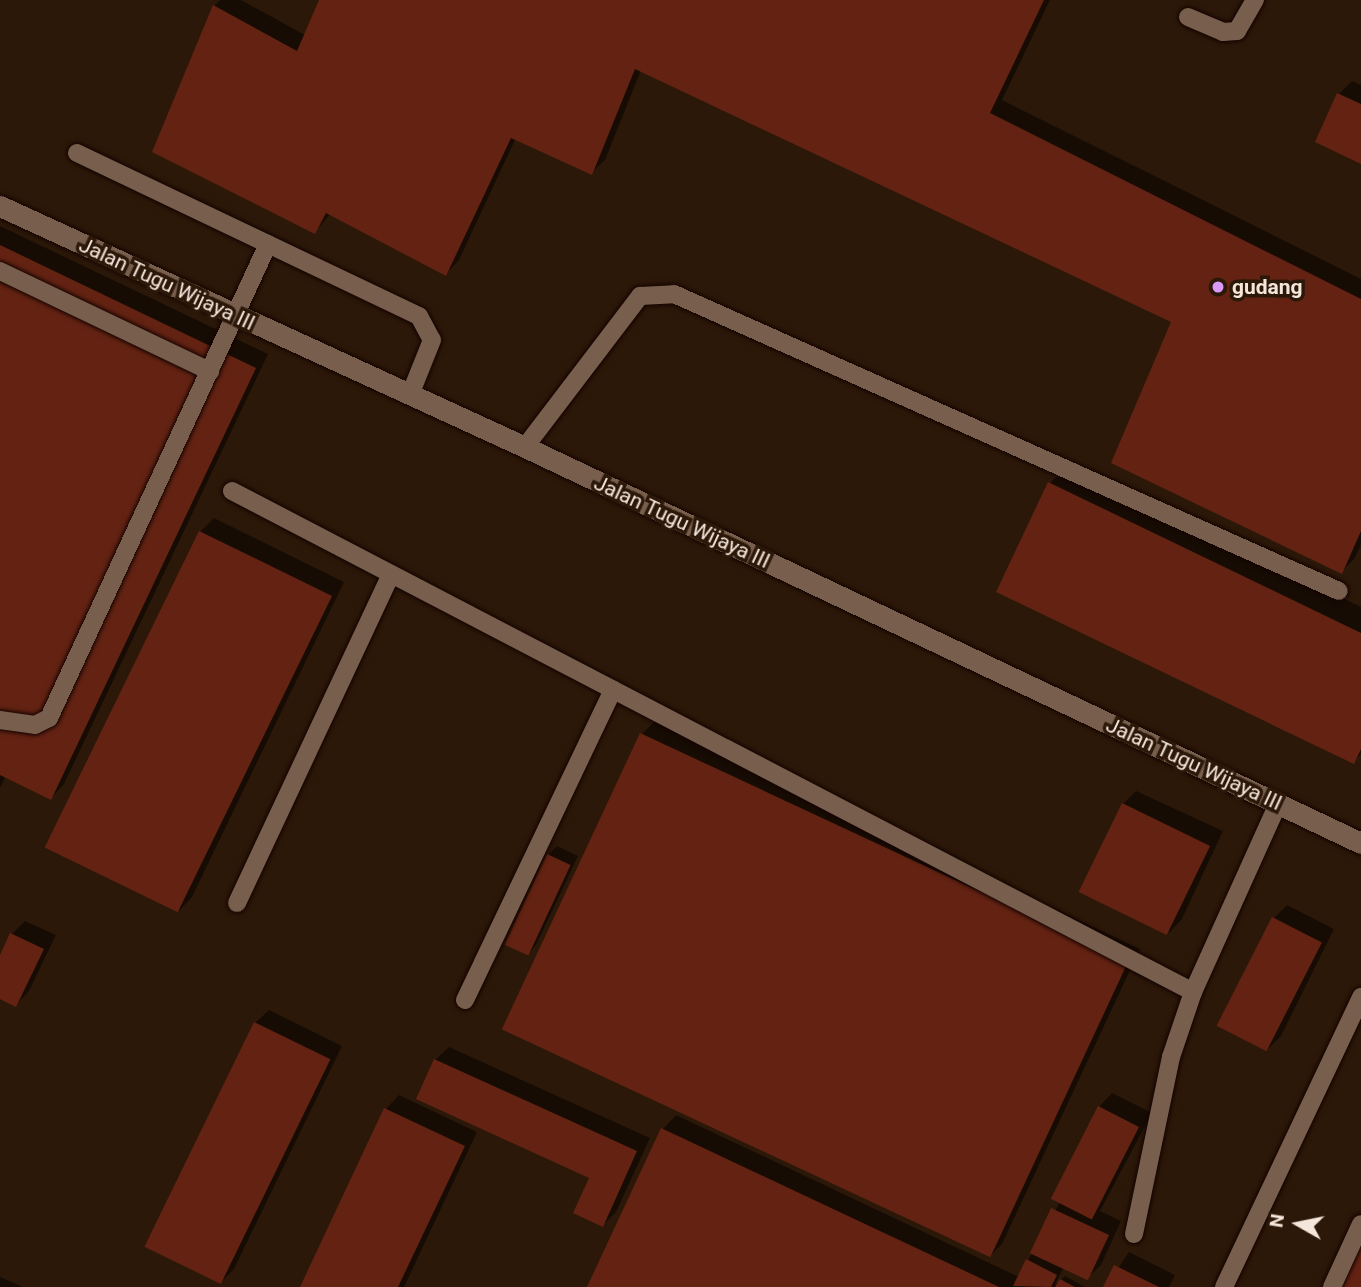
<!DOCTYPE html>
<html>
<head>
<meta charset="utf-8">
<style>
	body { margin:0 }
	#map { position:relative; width:1361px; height:1287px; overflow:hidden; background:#2c1808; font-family:Roboto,sans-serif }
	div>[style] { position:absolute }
	.shadow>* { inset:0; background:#0007 }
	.building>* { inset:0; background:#642312; transform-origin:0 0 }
	.roads { filter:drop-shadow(0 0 2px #140300) drop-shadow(0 0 2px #140300) }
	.lane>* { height:18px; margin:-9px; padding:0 9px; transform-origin:9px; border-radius:9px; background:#775e4d }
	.street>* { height:21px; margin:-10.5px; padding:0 10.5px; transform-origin:10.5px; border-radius:10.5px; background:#775e4d }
	.dots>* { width:19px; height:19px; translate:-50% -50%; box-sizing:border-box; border:4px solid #2c1808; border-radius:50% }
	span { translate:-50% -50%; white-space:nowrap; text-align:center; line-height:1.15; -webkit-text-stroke:7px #2c1808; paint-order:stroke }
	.street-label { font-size:21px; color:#f5e6dc }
	.poi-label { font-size:21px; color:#f5e6dc; font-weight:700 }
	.left { translate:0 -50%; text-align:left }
	.north { position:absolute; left:1263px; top:1189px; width:70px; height:70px; -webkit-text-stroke:5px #2c1808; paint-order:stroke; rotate:279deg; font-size:19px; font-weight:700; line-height:28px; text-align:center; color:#f5e6dc }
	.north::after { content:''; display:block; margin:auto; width:24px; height:32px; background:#f5e6dc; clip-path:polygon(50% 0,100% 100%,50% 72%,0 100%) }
</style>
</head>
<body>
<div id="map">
	<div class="shadow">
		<div style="clip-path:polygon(220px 0,241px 0,305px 35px,321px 0,1050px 0,1002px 100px,1361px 279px,1361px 544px,1355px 558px,1341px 572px,1173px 321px,641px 70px,605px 160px,591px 173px,516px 138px,459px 260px,446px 274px,331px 213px,315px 232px,214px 6px)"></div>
		<div style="clip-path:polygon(1352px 81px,1361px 85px,1361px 162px,1339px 94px)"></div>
		<div style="clip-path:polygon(0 226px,268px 354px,64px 784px,51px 798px,6px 776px,0 788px)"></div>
		<div style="clip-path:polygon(1067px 466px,1361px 607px,1361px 754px,1353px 762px,1050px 483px)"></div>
		<div style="clip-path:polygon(214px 518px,344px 582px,192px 897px,179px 911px,200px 532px)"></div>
		<div style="clip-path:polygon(655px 721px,1140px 949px,1002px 1244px,989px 1257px,642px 734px)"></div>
		<div style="clip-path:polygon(1136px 791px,1223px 831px,1182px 919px,1169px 933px,1123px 804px)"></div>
		<div style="clip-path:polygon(557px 846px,578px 856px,536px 945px,528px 954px,548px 855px)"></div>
		<div style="clip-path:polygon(1287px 905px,1334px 929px,1281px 1036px,1268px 1049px,1274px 918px)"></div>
		<div style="clip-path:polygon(25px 921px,56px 935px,29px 991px,16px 1005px,0 997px,0 959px,12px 934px)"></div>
		<div style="clip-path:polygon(269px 1010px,342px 1046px,234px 1269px,220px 1283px,255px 1023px)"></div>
		<div style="clip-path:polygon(449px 1047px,650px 1138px,616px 1212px,603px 1225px,591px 1177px,435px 1060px)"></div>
		<div style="clip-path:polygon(1112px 1093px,1152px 1113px,1100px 1211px,1121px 1221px,1101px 1265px,1087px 1278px,1064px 1267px,1054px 1286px,1065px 1276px,1085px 1287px,589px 1287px,663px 1129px,676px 1115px,1019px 1277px,1060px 1202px,1099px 1107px)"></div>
		<div style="clip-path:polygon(399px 1095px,477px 1132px,404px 1287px,302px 1287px,386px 1109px)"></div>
		<div style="clip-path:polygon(1129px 1252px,1175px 1275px,1169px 1287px,1105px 1287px)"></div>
		<div style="clip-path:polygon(0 1277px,23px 1287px,0 1287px)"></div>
	</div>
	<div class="building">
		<div style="clip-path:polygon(319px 0,1044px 0,990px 113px,1361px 299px,1361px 531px,1342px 574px,1111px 463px,1171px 322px,635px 69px,592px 175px,511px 138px,446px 276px,326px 213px,315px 234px,152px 152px,213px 5px,297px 51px)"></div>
		<div style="clip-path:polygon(1337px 93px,1361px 104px,1361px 164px,1315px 142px)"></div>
		<div style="clip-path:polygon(0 245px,256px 368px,51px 800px,0 775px)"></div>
		<div style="clip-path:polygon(1048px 482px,1361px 633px,1361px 749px,1354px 764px,996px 592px)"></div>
		<div style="left:199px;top:531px;width:148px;height:352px;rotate:26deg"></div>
		<div style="left:640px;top:733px;width:539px;height:327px;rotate:25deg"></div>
		<div style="left:1122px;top:803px;width:98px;height:99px;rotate:26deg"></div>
		<div style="left:547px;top:854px;width:26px;height:100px;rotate:25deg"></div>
		<div style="left:1272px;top:917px;width:56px;height:122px;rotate:27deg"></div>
		<div style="clip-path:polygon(10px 933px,44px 949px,16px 1007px,0 999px,0 955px)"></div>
		<div style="left:254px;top:1022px;width:85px;height:250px;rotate:26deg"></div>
		<div style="clip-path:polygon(434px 1059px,637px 1151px,603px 1227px,573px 1213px,589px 1178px,416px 1099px)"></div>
		<div style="left:1098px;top:1106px;width:46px;height:104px;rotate:27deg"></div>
		<div style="clip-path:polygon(384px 1108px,465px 1146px,398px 1287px,300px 1287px)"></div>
		<div style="clip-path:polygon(661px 1128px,999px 1287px,587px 1287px)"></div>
		<div style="left:1051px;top:1208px;width:64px;height:50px;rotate:25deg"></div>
		<div style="clip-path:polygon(1361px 1241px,1361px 1287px,1340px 1287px)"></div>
		<div style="clip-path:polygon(1026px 1259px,1057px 1275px,1051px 1287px,1013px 1286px)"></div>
		<div style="clip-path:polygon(1114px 1265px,1159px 1287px,1103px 1287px)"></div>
		<div style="clip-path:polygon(1060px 1279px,1075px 1287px,1055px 1287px)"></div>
	</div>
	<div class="roads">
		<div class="lane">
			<div style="left:1188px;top:17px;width:38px;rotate:23deg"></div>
			<div style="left:1223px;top:32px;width:14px;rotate:-4deg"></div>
			<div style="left:1237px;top:31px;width:36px;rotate:-60deg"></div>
			<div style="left:77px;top:153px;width:379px;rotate:25.5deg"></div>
			<div style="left:419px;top:316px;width:27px;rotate:62deg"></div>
			<div style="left:432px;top:340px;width:59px;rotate:111.8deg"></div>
			<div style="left:0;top:271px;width:233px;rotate:25.5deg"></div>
			<div style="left:525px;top:447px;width:190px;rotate:-52.7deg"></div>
			<div style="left:640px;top:296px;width:34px;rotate:-3deg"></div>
			<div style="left:674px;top:294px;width:728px;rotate:24.07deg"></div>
			<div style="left:232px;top:491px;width:1084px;rotate:27.53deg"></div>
			<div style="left:0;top:720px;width:35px;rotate:8deg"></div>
			<div style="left:35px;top:725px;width:16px;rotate:-27deg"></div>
			<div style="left:49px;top:718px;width:522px;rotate:-65.2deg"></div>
			<div style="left:237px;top:903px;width:363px;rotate:-64.9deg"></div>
			<div style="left:465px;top:1000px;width:344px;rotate:-64.5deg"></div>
			<div style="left:1134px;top:1234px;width:181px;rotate:-78.2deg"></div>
			<div style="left:1171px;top:1057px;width:69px;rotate:-71.3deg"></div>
			<div style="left:1193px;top:992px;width:206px;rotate:-65.7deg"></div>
			<div style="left:1224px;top:1287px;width:321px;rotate:-64.7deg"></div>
			<div style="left:1332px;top:1287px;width:69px;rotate:-65.3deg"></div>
		</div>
		<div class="street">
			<div style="left:0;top:206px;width:578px;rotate:24.66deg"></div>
			<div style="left:525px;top:447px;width:925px;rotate:25.35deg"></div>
		</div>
	</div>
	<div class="dots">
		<div style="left:1218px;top:287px;background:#d99af7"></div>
	</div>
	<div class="street-label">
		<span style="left:167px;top:284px;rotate:25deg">Jalan Tugu Wijaya III</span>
		<span style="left:682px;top:522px;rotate:25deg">Jalan Tugu Wijaya III</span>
		<span style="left:1194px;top:764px;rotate:25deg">Jalan Tugu Wijaya III</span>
	</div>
	<div class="poi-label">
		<span class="left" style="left:1232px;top:287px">gudang</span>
	</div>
	<div class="north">N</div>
</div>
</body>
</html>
